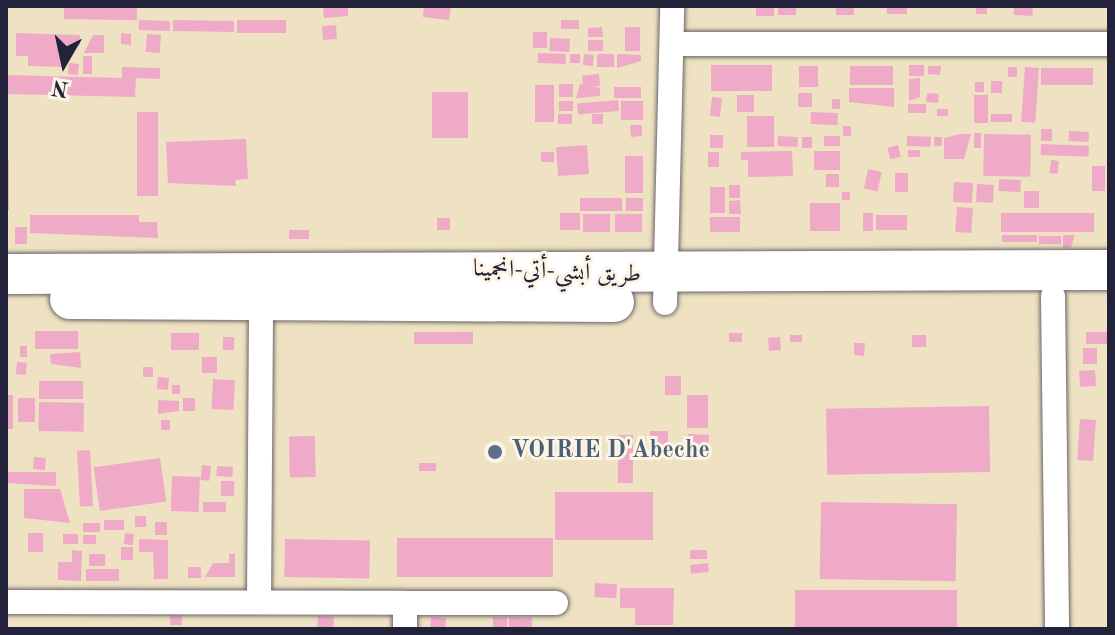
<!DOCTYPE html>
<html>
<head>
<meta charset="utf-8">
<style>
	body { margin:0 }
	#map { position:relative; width:1115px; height:635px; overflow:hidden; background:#efe2c2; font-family:"Old Standard TT",Amiri,serif }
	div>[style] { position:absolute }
	.building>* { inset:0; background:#efaac8; transform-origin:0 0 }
	.roads { filter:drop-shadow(0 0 2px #6a656a) drop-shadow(0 0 2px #6a656a) }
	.minor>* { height:24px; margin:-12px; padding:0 12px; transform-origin:12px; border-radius:12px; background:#fff }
	.trunk>* { height:40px; margin:-20px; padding:0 20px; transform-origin:20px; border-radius:20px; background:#fff }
	.dots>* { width:22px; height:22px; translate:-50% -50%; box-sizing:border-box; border:4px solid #fcf5e5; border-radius:50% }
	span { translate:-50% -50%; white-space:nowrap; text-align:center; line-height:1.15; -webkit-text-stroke:6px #fcf5e5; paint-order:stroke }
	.street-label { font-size:24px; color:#22223b }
	.service-label { font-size:24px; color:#4e5e75; font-weight:700 }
	.left { translate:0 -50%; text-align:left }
	.frame { position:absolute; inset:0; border:8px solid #22223b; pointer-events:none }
	.north { position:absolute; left:24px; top:24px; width:80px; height:80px; -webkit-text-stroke:6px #fcf5e5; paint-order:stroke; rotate:189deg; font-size:22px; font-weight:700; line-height:32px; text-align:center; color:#22223b }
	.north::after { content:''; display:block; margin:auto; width:28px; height:36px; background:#22223b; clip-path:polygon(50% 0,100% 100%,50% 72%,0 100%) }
</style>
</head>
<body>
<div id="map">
	<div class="building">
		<div style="left:64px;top:6px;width:73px;height:13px;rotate:1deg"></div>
		<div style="clip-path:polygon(323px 6px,348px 6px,348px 16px,324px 18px)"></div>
		<div style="clip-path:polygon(424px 6px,451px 6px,449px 20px,423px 17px)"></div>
		<div style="left:756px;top:6px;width:18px;height:10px"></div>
		<div style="left:778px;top:6px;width:18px;height:9px"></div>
		<div style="left:836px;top:6px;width:18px;height:9px"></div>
		<div style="left:887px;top:6px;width:20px;height:8px"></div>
		<div style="left:976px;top:6px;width:11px;height:8px"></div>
		<div style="left:1014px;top:6px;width:19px;height:9px;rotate:3deg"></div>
		<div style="left:139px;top:20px;width:31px;height:10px;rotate:2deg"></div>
		<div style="left:173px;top:20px;width:61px;height:11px;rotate:1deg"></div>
		<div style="left:237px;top:20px;width:49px;height:13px"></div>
		<div style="left:561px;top:20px;width:18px;height:9px"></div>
		<div style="left:336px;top:25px;width:14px;height:14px;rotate:86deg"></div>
		<div style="clip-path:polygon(602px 27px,603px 37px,588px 37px,588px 28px)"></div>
		<div style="left:625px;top:27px;width:15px;height:24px"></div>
		<div style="left:533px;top:32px;width:14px;height:16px"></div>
		<div style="clip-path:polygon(16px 33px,80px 35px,80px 45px,65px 50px,65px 67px,28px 66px,28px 56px,16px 56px)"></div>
		<div style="clip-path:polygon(121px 33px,131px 34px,131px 45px,121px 44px)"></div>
		<div style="left:147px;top:34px;width:14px;height:18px;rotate:4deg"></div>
		<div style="clip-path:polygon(93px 35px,104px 35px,104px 53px,84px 53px)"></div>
		<div style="left:550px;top:38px;width:20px;height:13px;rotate:3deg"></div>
		<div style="left:588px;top:40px;width:15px;height:11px"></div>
		<div style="left:538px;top:53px;width:28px;height:10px;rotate:2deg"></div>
		<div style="left:570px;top:54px;width:10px;height:9px"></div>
		<div style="left:584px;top:54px;width:10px;height:11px;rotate:6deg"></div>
		<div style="left:597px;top:54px;width:17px;height:13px"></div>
		<div style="clip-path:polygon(617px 54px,641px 55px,641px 61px,617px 68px)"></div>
		<div style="left:83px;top:56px;width:9px;height:18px"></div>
		<div style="left:69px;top:63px;width:10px;height:11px;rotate:6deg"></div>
		<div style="left:772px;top:65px;width:26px;height:61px;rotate:90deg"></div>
		<div style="left:909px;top:65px;width:15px;height:11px"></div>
		<div style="left:818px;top:66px;width:21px;height:19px;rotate:90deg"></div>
		<div style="left:850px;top:66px;width:43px;height:19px"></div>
		<div style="clip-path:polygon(928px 66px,941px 66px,940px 75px,928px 74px)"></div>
		<div style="clip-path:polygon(122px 67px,160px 68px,160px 79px,136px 78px,135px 97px,6px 94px,6px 75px,122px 78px)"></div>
		<div style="left:1008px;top:67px;width:9px;height:10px"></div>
		<div style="left:1025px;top:67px;width:14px;height:55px;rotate:4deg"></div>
		<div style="left:1041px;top:68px;width:52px;height:17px"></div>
		<div style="left:599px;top:74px;width:12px;height:17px;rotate:85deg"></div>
		<div style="clip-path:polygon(920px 78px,920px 97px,909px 101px,909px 79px)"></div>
		<div style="left:991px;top:81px;width:11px;height:12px"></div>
		<div style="left:975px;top:82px;width:9px;height:10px"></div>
		<div style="left:573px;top:84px;width:13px;height:14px;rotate:90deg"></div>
		<div style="clip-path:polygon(580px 84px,600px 88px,600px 96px,576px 98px)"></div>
		<div style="left:535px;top:85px;width:19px;height:37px"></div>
		<div style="left:614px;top:87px;width:27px;height:11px"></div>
		<div style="clip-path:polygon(849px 88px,894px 88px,894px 107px,849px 102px)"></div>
		<div style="left:432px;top:92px;width:36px;height:46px"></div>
		<div style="left:798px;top:93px;width:14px;height:14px"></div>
		<div style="left:927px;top:93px;width:12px;height:9px;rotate:5deg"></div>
		<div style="left:737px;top:95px;width:17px;height:17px"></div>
		<div style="left:988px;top:95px;width:28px;height:14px;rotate:90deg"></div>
		<div style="left:712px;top:97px;width:10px;height:19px;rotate:6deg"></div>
		<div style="left:832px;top:99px;width:8px;height:10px"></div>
		<div style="left:618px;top:100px;width:11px;height:41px;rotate:85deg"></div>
		<div style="left:559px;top:101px;width:14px;height:10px"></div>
		<div style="left:621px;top:101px;width:22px;height:19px"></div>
		<div style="left:908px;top:104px;width:18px;height:9px"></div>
		<div style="left:937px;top:109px;width:11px;height:7px"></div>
		<div style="left:137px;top:112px;width:21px;height:84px"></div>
		<div style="left:811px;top:112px;width:27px;height:12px;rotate:2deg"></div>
		<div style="left:572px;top:114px;width:10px;height:14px;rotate:90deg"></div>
		<div style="left:603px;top:114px;width:10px;height:11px;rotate:90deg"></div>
		<div style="left:991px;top:114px;width:21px;height:8px"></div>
		<div style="left:774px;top:116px;width:31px;height:27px;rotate:90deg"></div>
		<div style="clip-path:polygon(630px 125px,642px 125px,642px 136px,631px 137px)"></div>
		<div style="left:843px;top:126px;width:8px;height:10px"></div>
		<div style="left:1041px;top:129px;width:11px;height:12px"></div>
		<div style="left:1069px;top:131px;width:20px;height:10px;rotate:3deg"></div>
		<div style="left:974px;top:133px;width:7px;height:15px"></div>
		<div style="clip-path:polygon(960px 134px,971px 134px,964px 159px,944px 159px,944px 138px)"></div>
		<div style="left:984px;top:134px;width:47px;height:42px;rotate:1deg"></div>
		<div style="left:710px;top:135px;width:13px;height:13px"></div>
		<div style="left:778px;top:136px;width:20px;height:10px;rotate:3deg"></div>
		<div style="left:824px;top:136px;width:16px;height:10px"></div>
		<div style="left:907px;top:136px;width:24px;height:10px;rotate:2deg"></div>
		<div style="left:802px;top:137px;width:10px;height:11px"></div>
		<div style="left:934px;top:137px;width:8px;height:9px"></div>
		<div style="clip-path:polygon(246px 139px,248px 179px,235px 180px,236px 186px,168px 183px,166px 142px)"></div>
		<div style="left:1041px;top:144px;width:48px;height:11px;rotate:2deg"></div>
		<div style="left:587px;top:145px;width:29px;height:31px;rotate:86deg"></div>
		<div style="left:898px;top:145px;width:12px;height:11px;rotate:76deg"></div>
		<div style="left:908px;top:150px;width:12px;height:7px"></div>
		<div style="clip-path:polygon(792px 151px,793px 176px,748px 177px,748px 160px,741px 160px,741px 152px)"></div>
		<div style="left:814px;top:151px;width:26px;height:19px"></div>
		<div style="left:541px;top:152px;width:13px;height:10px"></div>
		<div style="left:708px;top:152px;width:11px;height:15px"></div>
		<div style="left:625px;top:156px;width:18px;height:37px"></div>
		<div style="left:9px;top:160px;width:50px;height:3px;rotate:90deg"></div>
		<div style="left:1051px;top:160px;width:8px;height:13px;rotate:7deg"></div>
		<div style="left:1092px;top:166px;width:13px;height:25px"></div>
		<div style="left:868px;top:169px;width:14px;height:20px;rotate:12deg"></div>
		<div style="left:895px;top:173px;width:13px;height:19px"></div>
		<div style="left:826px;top:174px;width:13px;height:13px"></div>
		<div style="left:999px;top:179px;width:22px;height:12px;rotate:3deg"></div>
		<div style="left:954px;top:182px;width:19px;height:20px;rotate:3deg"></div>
		<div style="left:977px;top:184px;width:17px;height:18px;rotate:3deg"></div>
		<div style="left:729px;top:185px;width:11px;height:13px"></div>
		<div style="left:710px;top:187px;width:15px;height:26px"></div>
		<div style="left:1024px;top:191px;width:15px;height:17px"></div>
		<div style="left:842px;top:192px;width:8px;height:8px"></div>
		<div style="left:580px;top:198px;width:42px;height:13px"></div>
		<div style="left:626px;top:198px;width:17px;height:13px"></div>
		<div style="clip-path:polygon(740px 200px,741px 214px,729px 214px,729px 201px)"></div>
		<div style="left:810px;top:203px;width:30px;height:28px"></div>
		<div style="left:957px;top:207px;width:16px;height:25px;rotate:4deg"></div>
		<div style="left:560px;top:213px;width:20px;height:17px"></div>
		<div style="left:863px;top:213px;width:10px;height:18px"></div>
		<div style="left:1001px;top:213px;width:93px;height:19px"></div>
		<div style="left:583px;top:214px;width:27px;height:18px"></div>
		<div style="left:615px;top:214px;width:27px;height:18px"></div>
		<div style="clip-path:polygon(30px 215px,139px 215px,139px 222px,157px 222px,158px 238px,30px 233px)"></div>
		<div style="left:876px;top:215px;width:31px;height:15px"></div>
		<div style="left:710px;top:217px;width:30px;height:15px"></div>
		<div style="left:437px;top:218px;width:13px;height:12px"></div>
		<div style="left:15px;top:227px;width:12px;height:17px"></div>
		<div style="left:289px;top:230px;width:20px;height:9px"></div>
		<div style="left:1002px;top:235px;width:35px;height:7px"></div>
		<div style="clip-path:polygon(1063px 235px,1075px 235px,1071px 248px,1063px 248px)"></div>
		<div style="left:1039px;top:236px;width:22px;height:8px"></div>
		<div style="left:35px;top:331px;width:43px;height:18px"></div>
		<div style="left:414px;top:332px;width:59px;height:12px"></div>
		<div style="left:1086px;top:332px;width:23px;height:12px"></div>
		<div style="left:171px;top:333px;width:28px;height:17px"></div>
		<div style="left:729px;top:333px;width:13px;height:9px"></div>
		<div style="left:790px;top:335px;width:12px;height:7px"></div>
		<div style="left:912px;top:335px;width:14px;height:12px"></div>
		<div style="left:223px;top:337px;width:11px;height:13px"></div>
		<div style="left:780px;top:337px;width:13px;height:12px;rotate:86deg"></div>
		<div style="clip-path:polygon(854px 343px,865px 343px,864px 356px,854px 355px)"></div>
		<div style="left:20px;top:346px;width:7px;height:11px"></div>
		<div style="left:1083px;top:348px;width:14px;height:16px"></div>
		<div style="clip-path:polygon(80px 352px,81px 368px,51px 364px,50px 354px)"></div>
		<div style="left:202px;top:357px;width:15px;height:16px"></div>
		<div style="left:17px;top:362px;width:10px;height:12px;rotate:6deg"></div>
		<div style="left:143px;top:367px;width:10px;height:10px"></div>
		<div style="left:1095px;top:370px;width:16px;height:16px;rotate:86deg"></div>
		<div style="left:665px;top:376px;width:16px;height:19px"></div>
		<div style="left:158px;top:377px;width:11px;height:12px;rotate:5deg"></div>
		<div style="left:213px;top:379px;width:22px;height:30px;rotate:3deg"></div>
		<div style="left:39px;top:381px;width:44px;height:18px"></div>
		<div style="left:172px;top:385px;width:8px;height:9px"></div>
		<div style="left:6px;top:395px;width:7px;height:34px"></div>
		<div style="left:687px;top:395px;width:21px;height:33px"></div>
		<div style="left:18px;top:398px;width:17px;height:24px"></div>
		<div style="left:183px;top:398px;width:12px;height:13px"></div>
		<div style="clip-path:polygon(158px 400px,179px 401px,179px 411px,158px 414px)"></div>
		<div style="left:39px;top:402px;width:45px;height:29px;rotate:1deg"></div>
		<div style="left:989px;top:406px;width:66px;height:163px;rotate:89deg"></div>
		<div style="left:1080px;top:419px;width:16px;height:41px;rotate:4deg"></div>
		<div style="left:161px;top:420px;width:9px;height:10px"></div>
		<div style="left:650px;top:431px;width:18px;height:23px"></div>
		<div style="left:688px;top:434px;width:21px;height:18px;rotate:3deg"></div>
		<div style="left:618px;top:435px;width:15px;height:48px"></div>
		<div style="left:315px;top:436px;width:41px;height:26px;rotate:89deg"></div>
		<div style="left:90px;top:450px;width:56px;height:13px;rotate:87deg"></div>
		<div style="left:34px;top:457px;width:12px;height:12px;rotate:5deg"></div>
		<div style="left:160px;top:458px;width:44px;height:67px;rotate:82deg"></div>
		<div style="left:419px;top:463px;width:17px;height:8px"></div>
		<div style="left:202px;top:465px;width:9px;height:15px;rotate:6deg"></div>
		<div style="left:217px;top:466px;width:16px;height:10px;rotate:4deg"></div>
		<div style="clip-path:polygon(6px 472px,56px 472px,56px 486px,6px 483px)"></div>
		<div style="left:172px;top:476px;width:28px;height:35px;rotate:2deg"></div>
		<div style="left:221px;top:481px;width:13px;height:15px"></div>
		<div style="clip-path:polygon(24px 489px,60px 489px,70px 523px,24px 518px)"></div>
		<div style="left:653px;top:492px;width:48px;height:98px;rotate:90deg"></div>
		<div style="left:203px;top:502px;width:23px;height:10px"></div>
		<div style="left:821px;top:502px;width:136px;height:77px;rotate:1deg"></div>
		<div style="left:135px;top:516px;width:11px;height:11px"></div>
		<div style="left:104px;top:520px;width:20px;height:10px"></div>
		<div style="left:155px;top:522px;width:12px;height:13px"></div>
		<div style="left:83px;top:523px;width:17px;height:9px"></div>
		<div style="left:28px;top:533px;width:15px;height:19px"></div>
		<div style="left:125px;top:533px;width:9px;height:11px;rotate:6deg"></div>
		<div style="left:63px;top:534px;width:15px;height:10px"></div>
		<div style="left:83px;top:535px;width:13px;height:9px"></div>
		<div style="left:397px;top:538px;width:156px;height:39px"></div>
		<div style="clip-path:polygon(139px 539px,168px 540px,168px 579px,154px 579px,153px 552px,139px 552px)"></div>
		<div style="left:285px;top:539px;width:85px;height:38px;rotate:1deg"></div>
		<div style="left:121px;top:547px;width:12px;height:13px"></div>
		<div style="clip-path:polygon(72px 550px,82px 551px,81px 581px,58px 580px,58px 562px,72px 562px)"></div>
		<div style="left:707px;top:550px;width:9px;height:17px;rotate:90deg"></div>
		<div style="left:89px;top:554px;width:16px;height:12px"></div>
		<div style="clip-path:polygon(229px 554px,235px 554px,235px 577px,205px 577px,213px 563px,229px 563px)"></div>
		<div style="left:708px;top:563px;width:9px;height:18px;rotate:84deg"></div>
		<div style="left:188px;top:567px;width:13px;height:11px"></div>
		<div style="left:86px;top:569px;width:33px;height:12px"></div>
		<div style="left:595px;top:583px;width:22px;height:14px;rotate:3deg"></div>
		<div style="clip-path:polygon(620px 588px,674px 588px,673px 625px,635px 625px,635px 608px,620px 608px)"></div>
		<div style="left:795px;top:590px;width:162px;height:39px"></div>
		<div style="left:170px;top:615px;width:12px;height:10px"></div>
		<div style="left:318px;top:616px;width:16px;height:11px;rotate:4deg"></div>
		<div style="left:431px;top:617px;width:15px;height:12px;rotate:4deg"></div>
		<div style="left:493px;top:617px;width:14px;height:12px"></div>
		<div style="left:509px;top:617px;width:23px;height:12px;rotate:2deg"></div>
	</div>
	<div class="roads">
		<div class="minor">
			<div style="left:672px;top:44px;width:437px"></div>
			<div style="left:1053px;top:296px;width:333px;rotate:89.3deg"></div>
			<div style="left:665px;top:303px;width:297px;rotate:-88.6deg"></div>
			<div style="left:6px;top:602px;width:399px;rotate:0.1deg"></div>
			<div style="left:405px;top:603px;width:26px;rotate:90deg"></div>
			<div style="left:259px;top:602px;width:304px;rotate:-89.6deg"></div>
			<div style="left:405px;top:603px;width:151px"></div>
		</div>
		<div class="trunk">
			<div style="left:6px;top:274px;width:1103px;rotate:-0.21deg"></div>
			<div style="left:70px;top:299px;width:544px;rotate:0.32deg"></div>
		</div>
	</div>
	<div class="dots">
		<div style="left:495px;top:452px;background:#5c6f8a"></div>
	</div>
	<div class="street-label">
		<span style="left:557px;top:273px;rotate:2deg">طريق أبشي-أتي-انجمينا</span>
	</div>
	<div class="service-label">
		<span class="left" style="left:511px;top:452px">VOIRIE D'Abeche</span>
	</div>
	<div class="frame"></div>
	<div class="north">N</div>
</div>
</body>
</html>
